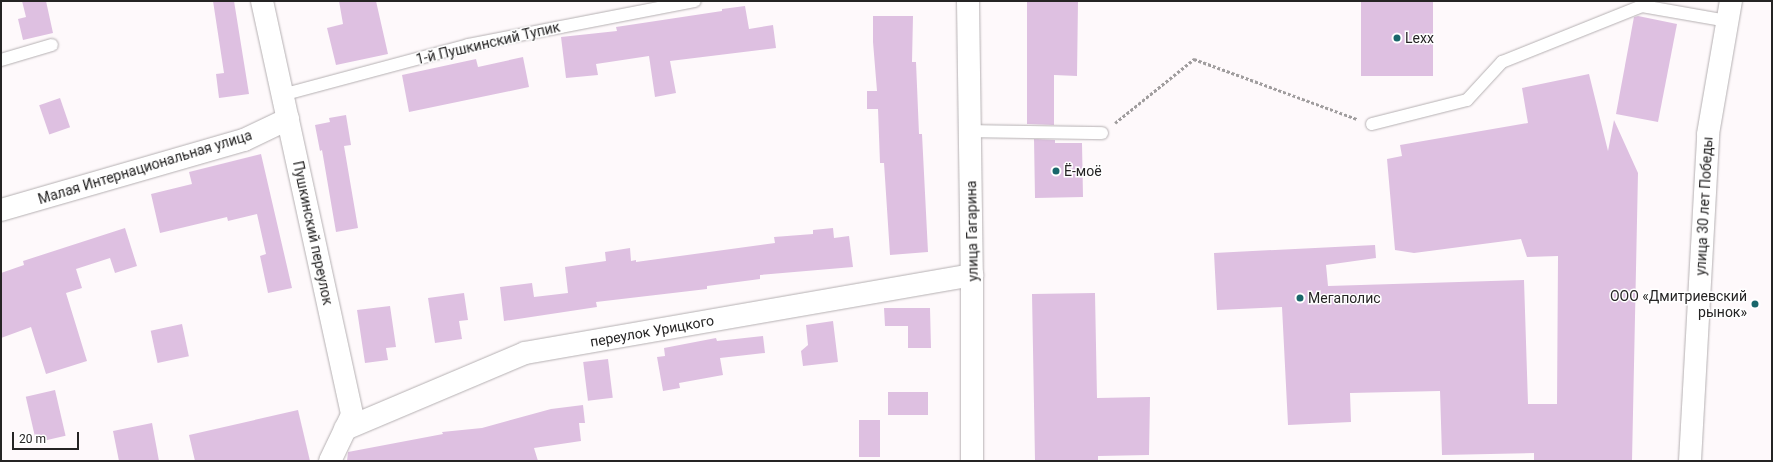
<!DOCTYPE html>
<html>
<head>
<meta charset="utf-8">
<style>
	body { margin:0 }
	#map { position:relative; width:1773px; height:462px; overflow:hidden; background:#fef9fb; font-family:Roboto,sans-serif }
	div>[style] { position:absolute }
	.building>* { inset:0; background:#dec0e1; transform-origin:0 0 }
	.path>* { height:2.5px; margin-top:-1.25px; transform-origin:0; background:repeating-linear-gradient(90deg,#a09d9e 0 3px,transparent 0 5px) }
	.roads { filter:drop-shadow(0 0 1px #b5b0b2) drop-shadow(0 0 1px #b5b0b2) }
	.service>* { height:12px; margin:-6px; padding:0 6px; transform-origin:6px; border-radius:6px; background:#fff }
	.minor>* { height:22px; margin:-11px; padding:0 11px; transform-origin:11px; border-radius:11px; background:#fff }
	.tertiary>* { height:22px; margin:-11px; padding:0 11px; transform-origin:11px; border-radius:11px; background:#fff }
	.secondary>* { height:22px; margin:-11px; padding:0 11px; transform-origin:11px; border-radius:11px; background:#fff }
	.dots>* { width:11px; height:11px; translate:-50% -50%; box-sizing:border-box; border:2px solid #fff; border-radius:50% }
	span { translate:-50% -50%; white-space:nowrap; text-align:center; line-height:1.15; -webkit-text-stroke:3px #fff; paint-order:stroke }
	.poi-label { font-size:14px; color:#252424 }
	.left { translate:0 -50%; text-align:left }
	.right { translate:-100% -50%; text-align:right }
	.street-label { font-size:14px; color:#252424 }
	.frame { position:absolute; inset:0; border:2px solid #252424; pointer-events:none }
	.scale { position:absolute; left:12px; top:432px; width:67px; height:18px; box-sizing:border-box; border:2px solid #252424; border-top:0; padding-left:5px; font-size:12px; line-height:14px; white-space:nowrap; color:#252424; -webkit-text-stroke:3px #fff; paint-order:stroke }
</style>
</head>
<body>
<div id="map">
	<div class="building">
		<div style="clip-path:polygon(22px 1px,46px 1px,53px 33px,23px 40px,18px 19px,26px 17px)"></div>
		<div style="clip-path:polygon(213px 1px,234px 1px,249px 94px,219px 98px,216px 74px,224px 73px)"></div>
		<div style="clip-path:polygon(339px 1px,376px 1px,388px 54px,336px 65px,327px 28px,343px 24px)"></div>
		<div style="clip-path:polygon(1027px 1px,1078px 1px,1077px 76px,1054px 75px,1054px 125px,1027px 124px)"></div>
		<div style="left:1361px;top:1px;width:72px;height:75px"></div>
		<div style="clip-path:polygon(745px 6px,749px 29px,773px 25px,776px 48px,670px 61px,676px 93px,655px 97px,649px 56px,596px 64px,598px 75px,566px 78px,561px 37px,617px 31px,616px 27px,722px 11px,722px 9px)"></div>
		<div style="clip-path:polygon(873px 16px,913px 16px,912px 62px,916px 62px,919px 134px,922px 134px,928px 252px,890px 255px,884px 163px,880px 163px,878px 109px,867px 109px,867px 91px,877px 91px,873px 42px)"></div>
		<div style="clip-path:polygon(1638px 16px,1677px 24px,1658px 122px,1616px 114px,1634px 17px)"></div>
		<div style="clip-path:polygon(523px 57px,529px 87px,409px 112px,402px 75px,476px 59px,478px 67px)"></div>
		<div style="clip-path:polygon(1589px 74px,1608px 151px,1614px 120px,1638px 173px,1632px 461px,1534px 461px,1534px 453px,1442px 455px,1440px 391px,1350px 393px,1351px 422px,1288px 425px,1282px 307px,1217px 310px,1214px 253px,1375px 245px,1376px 258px,1326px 265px,1328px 286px,1524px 280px,1528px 404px,1557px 404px,1558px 256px,1527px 257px,1521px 239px,1414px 253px,1395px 250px,1387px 159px,1402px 156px,1400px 145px,1528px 123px,1522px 88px)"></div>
		<div style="left:60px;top:98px;width:31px;height:22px;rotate:71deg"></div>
		<div style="clip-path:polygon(346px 115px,351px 145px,344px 146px,358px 228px,336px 232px,322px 150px,320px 151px,315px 125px,330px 122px,329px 118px)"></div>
		<div style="clip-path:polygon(1034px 139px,1055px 140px,1055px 143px,1082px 143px,1083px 197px,1035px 198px)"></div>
		<div style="clip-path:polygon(261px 154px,292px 288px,268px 293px,260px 256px,266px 254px,257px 214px,228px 221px,227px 217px,160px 233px,151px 194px,192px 184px,189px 172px)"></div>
		<div style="clip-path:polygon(125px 228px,137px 266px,115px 273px,110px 258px,76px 269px,82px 288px,66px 293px,87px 361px,46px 374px,31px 327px,1px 338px,1px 273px,24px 265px,23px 261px)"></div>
		<div style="clip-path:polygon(833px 228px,834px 238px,849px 236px,853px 267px,760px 275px,760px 279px,707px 286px,707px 289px,596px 302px,597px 307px,504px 321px,500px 287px,532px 283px,534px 297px,568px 293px,565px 267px,606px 261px,605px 252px,630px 248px,631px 261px,636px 260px,636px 262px,775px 243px,774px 237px,813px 234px,813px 230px)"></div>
		<div style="clip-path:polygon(464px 293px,468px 320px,459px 321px,462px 339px,435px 343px,428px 298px)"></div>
		<div style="clip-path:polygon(1095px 293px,1097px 398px,1150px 397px,1149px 455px,1098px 456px,1098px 461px,1035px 461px,1032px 294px)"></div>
		<div style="clip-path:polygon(390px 306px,396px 347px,386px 348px,388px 360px,365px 363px,357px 310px)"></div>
		<div style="clip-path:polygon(884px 308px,930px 308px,931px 348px,908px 348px,908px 326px,885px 326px)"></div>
		<div style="clip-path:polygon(833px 321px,838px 362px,803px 366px,801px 351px,808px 345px,806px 325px)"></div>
		<div style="left:182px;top:324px;width:33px;height:32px;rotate:78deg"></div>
		<div style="clip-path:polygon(763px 336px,765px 353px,720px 358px,723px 375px,679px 383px,680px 388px,663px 391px,657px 357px,665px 356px,664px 348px,716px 338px,717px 341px)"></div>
		<div style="left:608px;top:359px;width:39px;height:25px;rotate:83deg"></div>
		<div style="left:55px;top:390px;width:47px;height:30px;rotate:77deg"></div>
		<div style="left:888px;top:392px;width:40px;height:23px"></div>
		<div style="clip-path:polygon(583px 405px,585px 423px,579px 423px,581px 441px,534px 448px,538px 461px,347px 461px,348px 452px,443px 434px,442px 432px,482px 428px,551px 409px)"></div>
		<div style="clip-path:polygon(298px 410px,310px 461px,195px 461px,189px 435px)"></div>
		<div style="left:859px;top:420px;width:21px;height:37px"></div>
		<div style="clip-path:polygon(152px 423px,159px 461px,119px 461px,113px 431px)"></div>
	</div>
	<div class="path">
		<div style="left:1115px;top:123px;width:102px;rotate:-39deg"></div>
		<div style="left:1194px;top:59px;width:174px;rotate:20.2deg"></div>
	</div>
	<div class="roads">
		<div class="service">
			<div style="left:1px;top:60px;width:53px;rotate:-16.4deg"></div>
			<div style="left:282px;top:95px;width:193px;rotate:-15deg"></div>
			<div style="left:468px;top:45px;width:231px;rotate:-11deg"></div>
			<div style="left:1372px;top:124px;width:98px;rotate:-14.2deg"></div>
			<div style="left:1467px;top:100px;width:52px;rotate:-47.4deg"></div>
			<div style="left:1502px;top:62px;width:151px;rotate:-21.8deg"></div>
			<div style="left:1642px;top:6px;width:86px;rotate:10deg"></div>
			<div style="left:970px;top:131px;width:132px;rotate:0.9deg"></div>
		</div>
		<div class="minor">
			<div style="left:262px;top:1px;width:424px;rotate:77.7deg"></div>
			<div style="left:352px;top:415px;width:51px;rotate:115.6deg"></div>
			<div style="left:1px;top:210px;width:253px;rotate:-16.1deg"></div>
			<div style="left:244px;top:140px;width:49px;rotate:-25.5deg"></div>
			<div style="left:345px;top:429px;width:195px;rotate:-22.9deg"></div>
			<div style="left:525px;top:353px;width:454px;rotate:-9.9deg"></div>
		</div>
		<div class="tertiary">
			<div style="left:968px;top:1px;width:274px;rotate:89.2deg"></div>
			<div style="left:972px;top:275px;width:186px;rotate:90deg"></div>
		</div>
		<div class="secondary">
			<div style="left:1690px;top:461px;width:327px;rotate:-86.8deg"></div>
			<div style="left:1708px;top:134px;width:135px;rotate:-80.2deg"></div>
		</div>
	</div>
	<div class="dots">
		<div style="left:1397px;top:38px;background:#19676b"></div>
		<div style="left:1056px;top:171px;background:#19676b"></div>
		<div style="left:1300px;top:298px;background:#19676b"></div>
		<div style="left:1755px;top:304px;background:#19676b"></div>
	</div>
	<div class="poi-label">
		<span class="left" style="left:1405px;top:38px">Lexx</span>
		<span class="left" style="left:1064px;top:171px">Ё-моё</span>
		<span class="right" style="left:1747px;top:304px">ООО «Дмитриевский<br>рынок»</span>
		<span class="left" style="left:1308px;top:298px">Мегаполис</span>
	</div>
	<div class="street-label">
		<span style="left:488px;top:43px;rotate:-13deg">1-й Пушкинский Тупик</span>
		<span style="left:145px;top:167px;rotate:-17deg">Малая Интернациональная улица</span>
		<span style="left:1704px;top:206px;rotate:-87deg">улица 30 лет Победы</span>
		<span style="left:972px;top:231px;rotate:-91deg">улица Гагарина</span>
		<span style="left:313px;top:233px;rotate:78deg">Пушкинский переулок</span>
		<span style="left:652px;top:331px;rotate:-10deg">переулок Урицкого</span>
	</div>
	<div class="frame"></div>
	<div class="scale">20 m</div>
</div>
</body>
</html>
